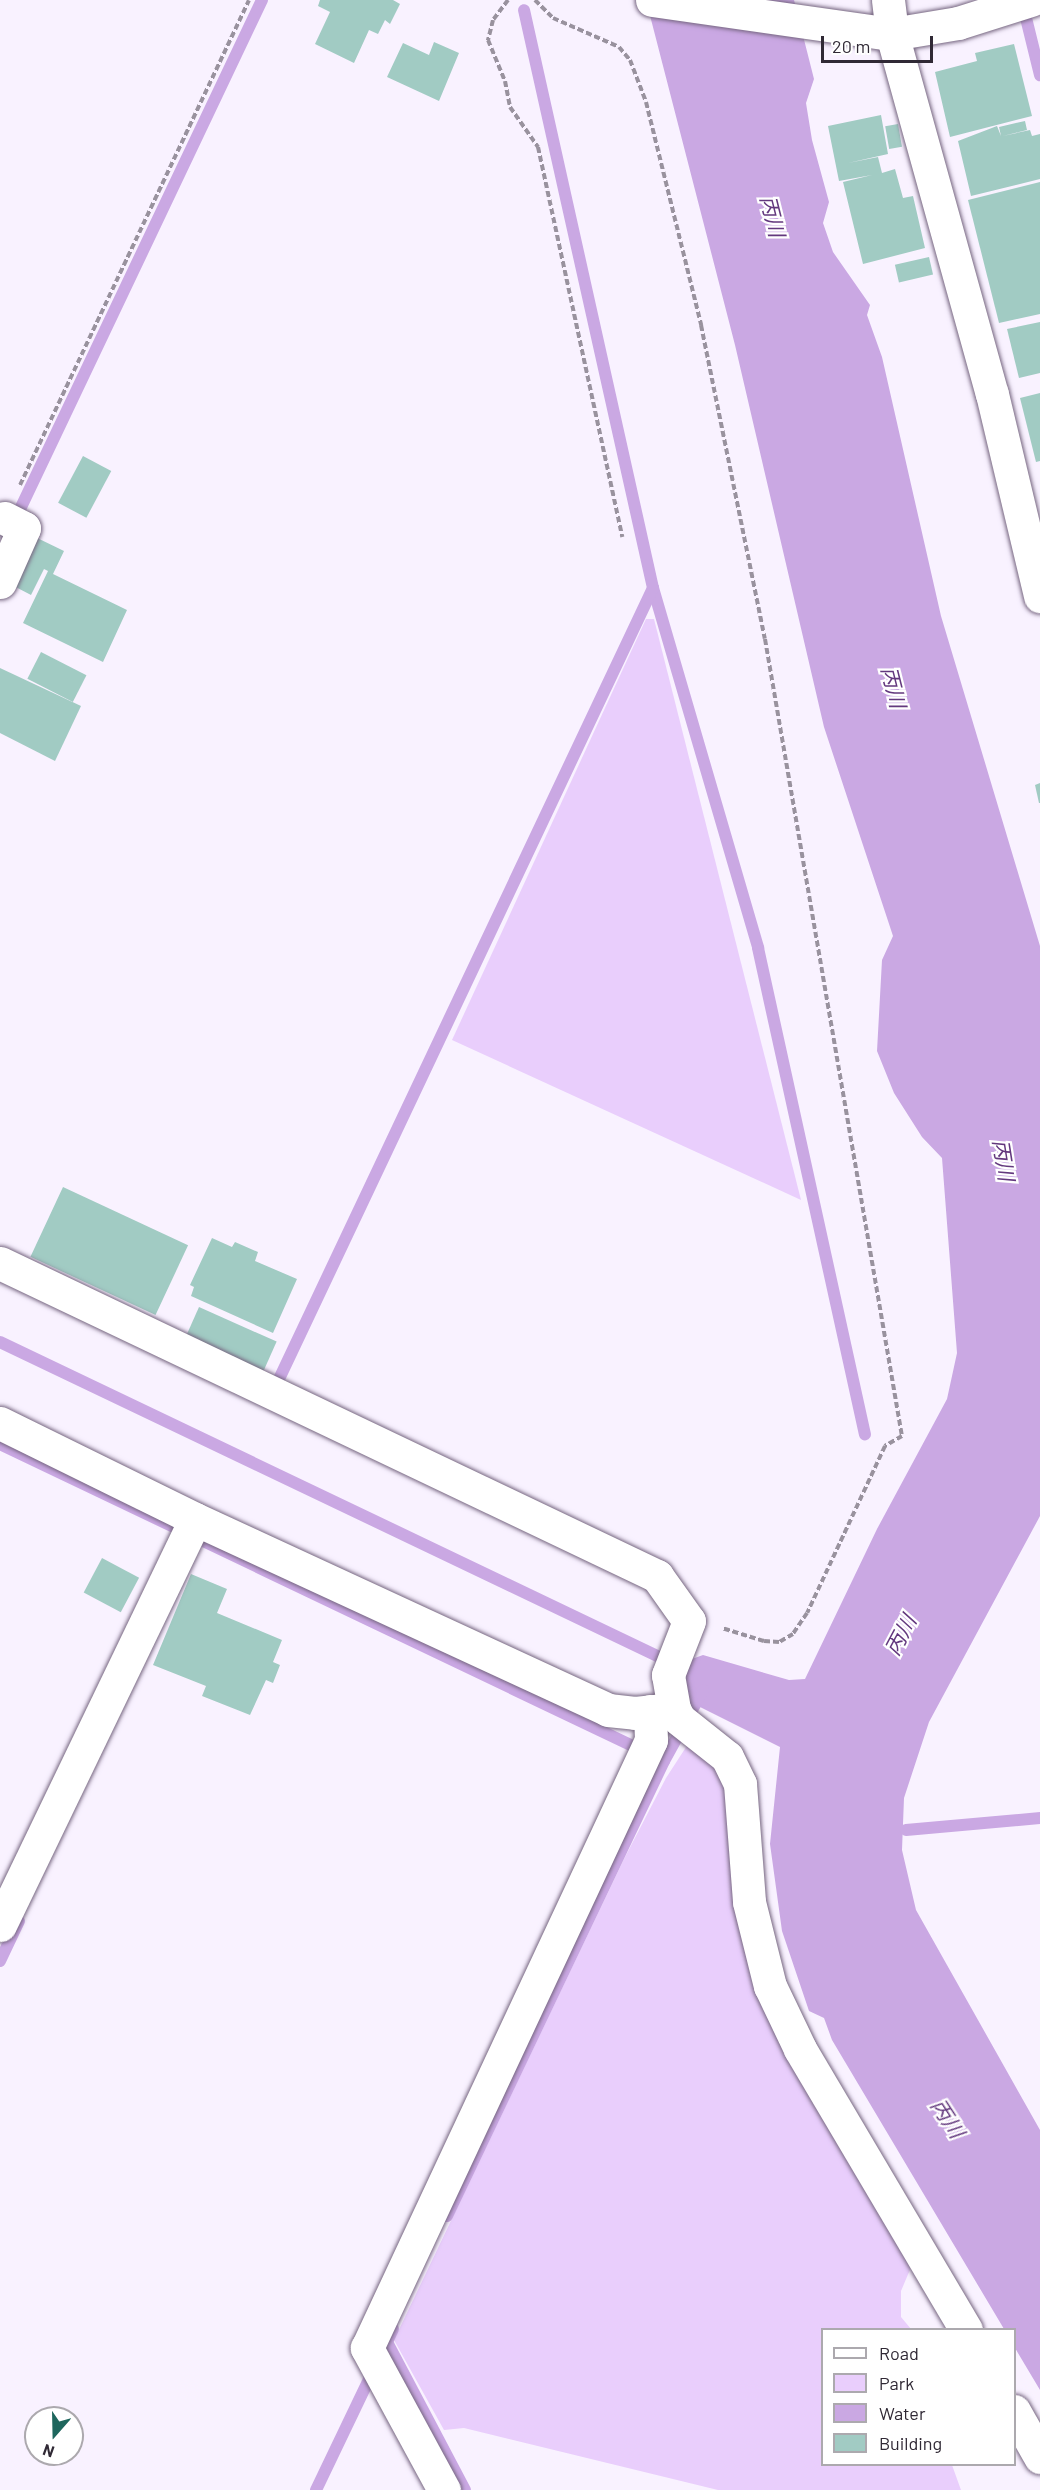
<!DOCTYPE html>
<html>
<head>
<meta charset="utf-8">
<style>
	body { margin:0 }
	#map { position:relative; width:1040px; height:2490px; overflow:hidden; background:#f9f2ff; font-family:Barlow,"Noto Sans JP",sans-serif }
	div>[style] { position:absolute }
	.green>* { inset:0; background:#e9cefc }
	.water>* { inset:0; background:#caa8e3 }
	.stream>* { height:12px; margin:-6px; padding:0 6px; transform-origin:6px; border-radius:6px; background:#caa8e3 }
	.building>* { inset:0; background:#a1cbc3; transform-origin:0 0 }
	.path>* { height:4px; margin-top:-2px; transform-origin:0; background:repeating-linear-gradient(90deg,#99929e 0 6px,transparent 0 9px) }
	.roads { filter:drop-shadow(0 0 2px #766681) drop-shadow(0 0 2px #766681) }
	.minor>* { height:33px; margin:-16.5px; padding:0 16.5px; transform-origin:16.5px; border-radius:16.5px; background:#fff }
	.tertiary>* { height:33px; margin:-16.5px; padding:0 16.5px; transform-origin:16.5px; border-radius:16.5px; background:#fff }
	span { translate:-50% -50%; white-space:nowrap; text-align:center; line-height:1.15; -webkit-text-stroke:4.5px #fff; paint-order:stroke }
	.water-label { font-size:21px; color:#63387e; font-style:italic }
	.legend { position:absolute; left:821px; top:2328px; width:195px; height:138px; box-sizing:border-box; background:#fff; border:2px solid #aca9ae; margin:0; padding:8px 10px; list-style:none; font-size:18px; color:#302935 }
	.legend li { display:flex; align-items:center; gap:12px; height:30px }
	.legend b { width:30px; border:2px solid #aca9ae }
	.north { position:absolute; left:24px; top:2406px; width:60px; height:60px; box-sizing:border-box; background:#fff; border:2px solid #aca9ae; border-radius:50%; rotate:200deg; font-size:16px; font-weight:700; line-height:24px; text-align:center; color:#302935 }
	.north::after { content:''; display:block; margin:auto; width:21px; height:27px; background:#1e665d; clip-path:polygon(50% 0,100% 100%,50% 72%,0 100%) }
	.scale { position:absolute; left:821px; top:36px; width:112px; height:27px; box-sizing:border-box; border:3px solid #302935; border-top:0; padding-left:8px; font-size:18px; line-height:21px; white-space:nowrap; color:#302935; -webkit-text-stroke:4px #fff; paint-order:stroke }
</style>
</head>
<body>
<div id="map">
	<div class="green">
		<div style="clip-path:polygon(646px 619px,654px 619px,801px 1200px,452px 1040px)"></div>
		<div style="clip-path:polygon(690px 1741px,716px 1766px,730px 1802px,739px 1919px,912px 2265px,901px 2291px,901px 2317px,911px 2329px,822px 2330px,822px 2464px,952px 2465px,961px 2490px,718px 2490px,464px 2428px,444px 2430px,394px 2340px,624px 1859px,666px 1778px)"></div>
	</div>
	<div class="water">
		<div style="clip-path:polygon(646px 0,794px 0,814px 79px,806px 103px,812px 140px,829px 202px,823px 223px,833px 252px,870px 305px,867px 315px,882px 357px,941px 616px,1040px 946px,1040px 1516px,929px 1722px,904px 1798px,902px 1850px,916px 1910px,1040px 2130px,1040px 2390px,1015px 2348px,1014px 2330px,1004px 2329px,832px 2040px,824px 2018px,809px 2011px,782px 1931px,770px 1844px,780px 1747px,690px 1702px,684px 1678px,692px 1659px,703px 1655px,789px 1680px,805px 1679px,877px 1529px,947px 1399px,957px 1353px,942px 1158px,922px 1137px,894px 1093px,877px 1051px,882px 960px,893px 936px,824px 727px,735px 345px)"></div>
	</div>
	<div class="stream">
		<div style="left:1026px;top:18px;width:59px;rotate:76.2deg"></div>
		<div style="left:14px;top:522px;width:578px;rotate:-64.59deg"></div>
		<div style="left:653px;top:588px;width:375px;rotate:73.7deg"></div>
		<div style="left:758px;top:948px;width:498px;rotate:77.6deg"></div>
		<div style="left:0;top:1342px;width:742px;rotate:25.53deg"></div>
		<div style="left:280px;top:1377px;width:873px;rotate:-64.7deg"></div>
		<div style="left:653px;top:588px;width:592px;rotate:-102.58deg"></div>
		<div style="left:0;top:1444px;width:713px;rotate:25.52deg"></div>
		<div style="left:906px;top:1830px;width:135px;rotate:-5.1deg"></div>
		<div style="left:0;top:1961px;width:44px;rotate:-64.6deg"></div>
		<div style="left:447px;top:2216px;width:504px;rotate:-64.5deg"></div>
		<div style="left:664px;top:1761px;width:81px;rotate:-61.2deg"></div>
		<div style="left:393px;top:2329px;width:14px;rotate:115deg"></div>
		<div style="left:387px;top:2342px;width:167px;rotate:62.2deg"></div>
		<div style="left:316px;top:2490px;width:134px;rotate:-64.4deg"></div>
	</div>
	<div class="building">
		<div style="clip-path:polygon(320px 0,393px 0,400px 4px,390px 24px,385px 20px,378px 34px,369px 30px,354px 63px,315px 44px,330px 12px,318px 6px)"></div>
		<div style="clip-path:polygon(434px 42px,459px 53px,439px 101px,387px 77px,403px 43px,429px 55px)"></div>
		<div style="clip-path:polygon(1014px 44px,1032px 116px,950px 137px,935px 72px,977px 61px,975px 53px)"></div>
		<div style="clip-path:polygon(881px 115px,888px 154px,848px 163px,878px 157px,882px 173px,895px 169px,903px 198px,913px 196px,925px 248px,863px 264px,843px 182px,872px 175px,839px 181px,828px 126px)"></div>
		<div style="clip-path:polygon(1025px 121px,1027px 130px,1003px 136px,1030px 130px,1032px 136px,1040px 134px,1040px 179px,971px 196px,958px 141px,997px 126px,1001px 136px,999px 127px)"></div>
		<div style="left:898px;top:124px;width:23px;height:13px;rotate:80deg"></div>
		<div style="clip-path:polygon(1040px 182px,1040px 314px,999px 323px,968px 200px)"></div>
		<div style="left:929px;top:257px;width:18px;height:35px;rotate:77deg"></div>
		<div style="clip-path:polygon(1040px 322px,1040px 373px,1019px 378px,1007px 329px)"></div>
		<div style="clip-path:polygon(1040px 393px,1040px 461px,1036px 462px,1020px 398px)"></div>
		<div style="left:83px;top:456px;width:32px;height:53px;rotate:28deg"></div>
		<div style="clip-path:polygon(31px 535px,64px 551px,53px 574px,127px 610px,103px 662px,23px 623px,48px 571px,44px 569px,31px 595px,8px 583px)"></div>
		<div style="left:41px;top:652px;width:51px;height:30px;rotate:27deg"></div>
		<div style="clip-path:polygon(0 668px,81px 706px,55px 761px,0 733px)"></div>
		<div style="clip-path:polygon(1040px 783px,1040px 803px,1039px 803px,1035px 785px)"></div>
		<div style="left:63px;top:1187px;width:138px;height:77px;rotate:25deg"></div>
		<div style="clip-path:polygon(212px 1238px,232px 1247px,235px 1242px,258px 1252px,255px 1261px,297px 1279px,273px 1333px,191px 1296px,194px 1287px,190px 1285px)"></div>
		<div style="left:199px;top:1307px;width:85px;height:32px;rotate:24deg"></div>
		<div style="left:102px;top:1558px;width:42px;height:39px;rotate:28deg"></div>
		<div style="clip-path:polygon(191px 1574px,227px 1589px,217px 1613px,282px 1640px,273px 1662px,280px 1665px,273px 1683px,266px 1680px,250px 1715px,202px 1696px,206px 1686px,153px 1665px)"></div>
	</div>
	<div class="path">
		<div style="left:508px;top:0;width:25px;rotate:127deg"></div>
		<div style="left:493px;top:20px;width:21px;rotate:104deg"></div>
		<div style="left:488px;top:40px;width:44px;rotate:67.5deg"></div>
		<div style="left:505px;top:81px;width:26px;rotate:79deg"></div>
		<div style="left:510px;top:107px;width:49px;rotate:55deg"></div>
		<div style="left:538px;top:147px;width:399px;rotate:77.8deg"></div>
		<div style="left:535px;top:0;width:25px;rotate:45deg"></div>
		<div style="left:553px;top:18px;width:72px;rotate:23.7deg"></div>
		<div style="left:619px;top:47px;width:17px;rotate:50deg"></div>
		<div style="left:630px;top:60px;width:45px;rotate:69.1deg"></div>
		<div style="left:646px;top:102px;width:230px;rotate:76.1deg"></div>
		<div style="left:701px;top:325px;width:320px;rotate:78.5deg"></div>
		<div style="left:765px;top:639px;width:809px;rotate:80.25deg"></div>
		<div style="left:902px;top:1436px;width:20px;rotate:150deg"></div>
		<div style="left:885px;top:1446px;width:184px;rotate:115deg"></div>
		<div style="left:807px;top:1613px;width:25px;rotate:124deg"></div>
		<div style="left:793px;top:1634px;width:16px;rotate:150deg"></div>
		<div style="left:779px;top:1642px;width:15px;rotate:-176deg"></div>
		<div style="left:764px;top:1641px;width:44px;rotate:-162.8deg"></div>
		<div style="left:20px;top:485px;width:536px;rotate:-64.72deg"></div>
	</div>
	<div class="roads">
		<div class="minor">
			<div style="left:888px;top:0;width:34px;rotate:83deg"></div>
			<div style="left:892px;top:34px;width:374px;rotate:74.5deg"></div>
			<div style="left:992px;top:394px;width:208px;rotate:76.6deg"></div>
			<div style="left:0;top:582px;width:59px;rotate:-66deg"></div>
			<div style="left:24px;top:528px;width:22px;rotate:-153deg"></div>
			<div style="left:0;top:1263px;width:728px;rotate:25.47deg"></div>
			<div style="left:657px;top:1576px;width:55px;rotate:54.6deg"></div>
			<div style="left:689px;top:1621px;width:58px;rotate:111.3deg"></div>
			<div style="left:668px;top:1675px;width:35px;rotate:80deg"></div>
			<div style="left:674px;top:1709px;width:11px;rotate:63deg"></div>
			<div style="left:679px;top:1719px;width:61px;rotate:38.4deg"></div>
			<div style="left:727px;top:1757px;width:30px;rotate:64deg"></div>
			<div style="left:740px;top:1784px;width:118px;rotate:85.6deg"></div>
			<div style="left:749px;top:1902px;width:87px;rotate:76deg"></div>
			<div style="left:770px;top:1986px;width:70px;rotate:64.5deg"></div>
			<div style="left:800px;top:2049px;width:326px;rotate:59.4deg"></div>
			<div style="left:0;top:1423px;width:217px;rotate:26.2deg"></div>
			<div style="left:0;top:1925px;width:450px;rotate:-64.3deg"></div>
			<div style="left:195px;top:1519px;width:455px;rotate:24.8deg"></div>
			<div style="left:608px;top:1710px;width:27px;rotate:6deg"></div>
			<div style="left:635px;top:1713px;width:39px;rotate:-6deg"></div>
			<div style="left:1014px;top:2411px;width:53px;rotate:60.5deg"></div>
			<div style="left:444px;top:2490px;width:162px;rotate:-118.5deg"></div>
			<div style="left:367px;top:2348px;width:671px;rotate:-64.96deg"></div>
			<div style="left:651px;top:1740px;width:29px;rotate:-92deg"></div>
		</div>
		<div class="tertiary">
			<div style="left:652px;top:0;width:242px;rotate:8.1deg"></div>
			<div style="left:892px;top:34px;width:67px;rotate:-9.5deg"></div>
			<div style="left:958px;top:23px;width:77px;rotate:-17.5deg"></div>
		</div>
	</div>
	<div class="water-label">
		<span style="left:773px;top:216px;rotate:76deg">丙川</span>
		<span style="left:894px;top:687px;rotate:76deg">丙川</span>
		<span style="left:1004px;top:1160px;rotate:81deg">丙川</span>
		<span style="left:900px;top:1635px;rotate:-62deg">丙川</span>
		<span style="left:948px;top:2118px;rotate:57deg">丙川</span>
	</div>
	<ul class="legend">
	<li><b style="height:8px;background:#fff"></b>Road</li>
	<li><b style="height:16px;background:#e9cefc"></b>Park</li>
	<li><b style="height:16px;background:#caa8e3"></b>Water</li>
	<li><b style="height:16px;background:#a1cbc3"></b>Building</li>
	</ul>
	<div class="north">N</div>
	<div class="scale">20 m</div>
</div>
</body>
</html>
